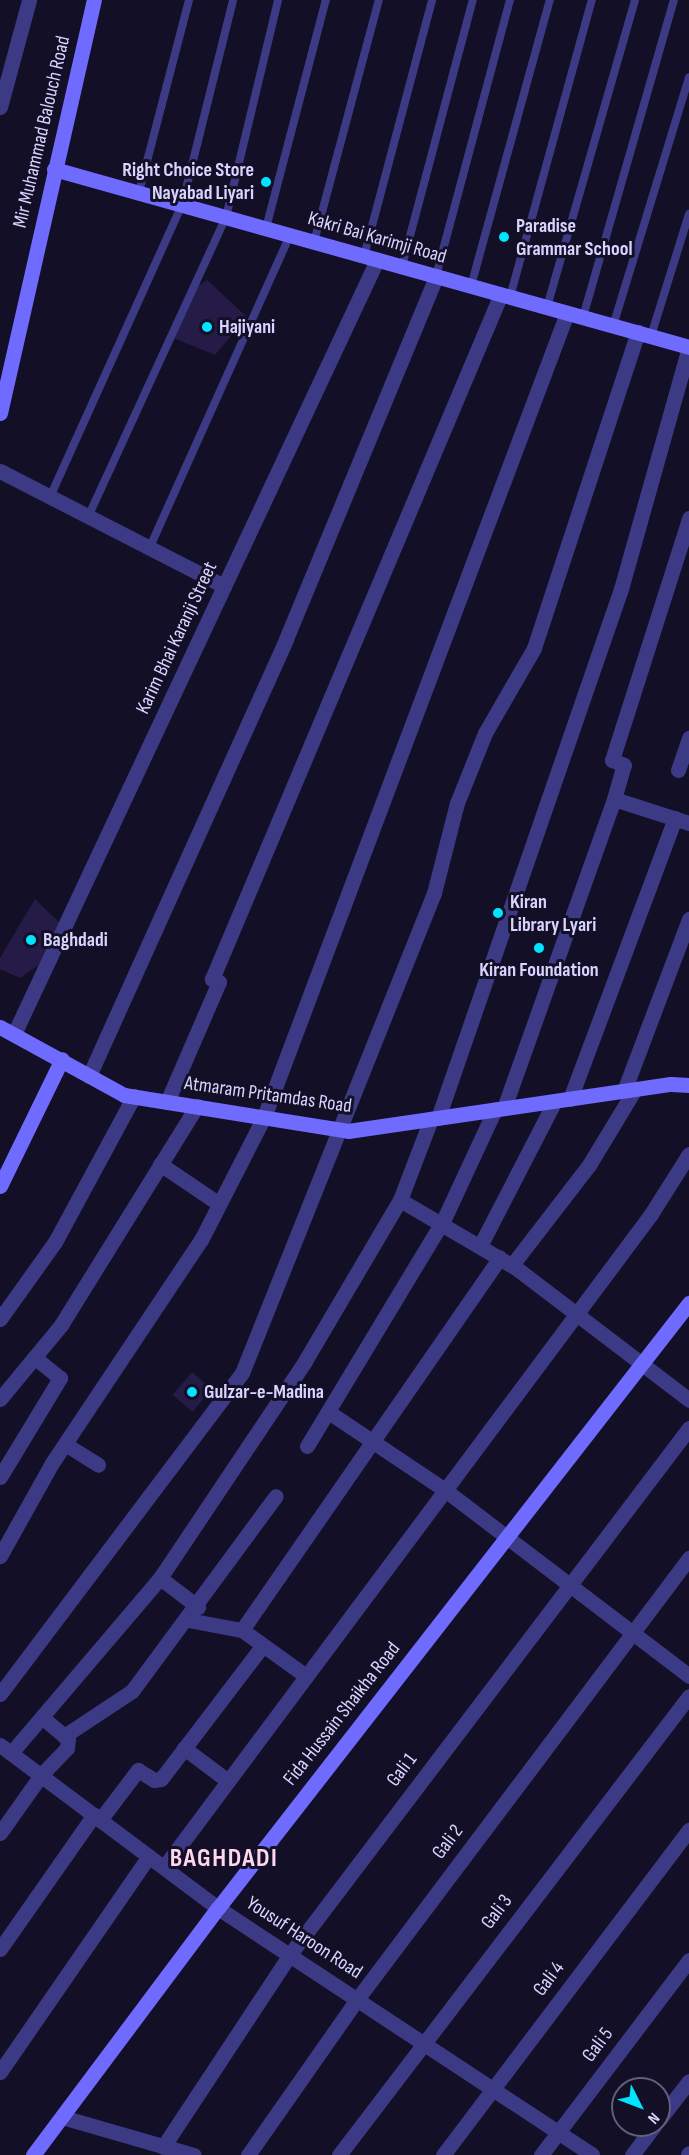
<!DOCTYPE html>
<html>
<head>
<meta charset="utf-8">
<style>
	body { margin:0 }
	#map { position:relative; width:689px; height:2155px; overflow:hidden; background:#130f26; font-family:"Sofia Sans Condensed",sans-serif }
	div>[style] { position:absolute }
	.building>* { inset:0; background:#241b47; transform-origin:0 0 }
	.lane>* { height:8px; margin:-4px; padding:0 4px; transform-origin:4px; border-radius:4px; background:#3d3a85 }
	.street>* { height:15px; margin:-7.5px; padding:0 7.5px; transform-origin:7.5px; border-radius:7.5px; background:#3d3a85 }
	.secondary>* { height:15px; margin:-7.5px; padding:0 7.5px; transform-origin:7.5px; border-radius:7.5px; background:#6f6bff }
	.dots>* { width:16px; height:16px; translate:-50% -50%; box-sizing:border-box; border:3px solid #130f26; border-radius:50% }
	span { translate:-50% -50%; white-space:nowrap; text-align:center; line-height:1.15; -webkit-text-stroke:6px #130f26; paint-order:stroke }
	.street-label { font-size:20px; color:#d9d4ff }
	.poi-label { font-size:20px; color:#d9d4ff; font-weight:700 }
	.right { translate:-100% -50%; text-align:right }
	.left { translate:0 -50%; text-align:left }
	.district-label { font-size:26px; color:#ffd6f0; font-weight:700; letter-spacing:1.5px }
	.north { position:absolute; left:611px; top:2077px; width:60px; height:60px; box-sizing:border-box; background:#130f26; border:2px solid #625e7d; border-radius:50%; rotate:132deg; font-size:16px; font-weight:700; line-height:24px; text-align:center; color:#d9d4ff }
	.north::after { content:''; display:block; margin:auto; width:21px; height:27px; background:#00e5ff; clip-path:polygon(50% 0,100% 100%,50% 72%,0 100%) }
</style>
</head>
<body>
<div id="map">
	<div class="building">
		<div style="clip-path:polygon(207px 280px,247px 317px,215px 355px,171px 337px,193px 289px)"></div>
		<div style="clip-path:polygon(35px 899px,59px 922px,40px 964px,20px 978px,0 969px,0 958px)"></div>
		<div style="left:192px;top:1372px;width:26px;height:30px;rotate:40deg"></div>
	</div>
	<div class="lane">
		<div style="left:139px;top:192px;width:198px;rotate:-75.4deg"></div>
		<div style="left:266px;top:228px;width:236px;rotate:-75.3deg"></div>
		<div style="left:314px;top:242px;width:251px;rotate:-75deg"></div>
		<div style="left:364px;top:256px;width:265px;rotate:-75.1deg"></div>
		<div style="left:402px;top:266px;width:275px;rotate:-75.1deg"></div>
		<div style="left:436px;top:276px;width:286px;rotate:-75deg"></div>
		<div style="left:471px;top:286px;width:297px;rotate:-74.6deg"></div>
		<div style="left:510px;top:297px;width:308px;rotate:-74.6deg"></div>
		<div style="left:547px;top:307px;width:319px;rotate:-74deg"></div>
		<div style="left:583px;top:317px;width:330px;rotate:-74deg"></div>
		<div style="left:613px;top:326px;width:260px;rotate:-73deg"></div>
		<div style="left:651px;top:336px;width:128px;rotate:-72.7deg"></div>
		<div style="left:50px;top:497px;width:320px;rotate:-65.7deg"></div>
		<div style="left:182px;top:205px;width:211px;rotate:-76deg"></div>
		<div style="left:88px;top:517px;width:330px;rotate:-65.3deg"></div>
		<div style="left:226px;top:217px;width:223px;rotate:-76.5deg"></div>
		<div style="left:149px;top:549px;width:344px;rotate:-65.8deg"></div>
	</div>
	<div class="street">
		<div style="left:0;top:107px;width:111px;rotate:-74.8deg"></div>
		<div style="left:0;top:471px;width:252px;rotate:27.2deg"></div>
		<div style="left:678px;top:770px;width:34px;rotate:-71deg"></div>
		<div style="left:614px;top:799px;width:79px;rotate:17.7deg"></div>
		<div style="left:14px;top:1034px;width:855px;rotate:-64.87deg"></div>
		<div style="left:89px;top:1076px;width:479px;rotate:-65.7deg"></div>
		<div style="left:286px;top:639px;width:393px;rotate:-67.5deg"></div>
		<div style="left:624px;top:1091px;width:184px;rotate:-69.3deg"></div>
		<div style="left:570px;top:1099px;width:300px;rotate:-69.5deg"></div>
		<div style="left:167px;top:1102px;width:131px;rotate:-66.6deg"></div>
		<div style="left:219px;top:982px;width:8px;rotate:-157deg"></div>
		<div style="left:212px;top:979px;width:743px;rotate:-67.13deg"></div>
		<div style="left:504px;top:1108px;width:328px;rotate:-70.4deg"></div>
		<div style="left:614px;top:799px;width:35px;rotate:-74deg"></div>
		<div style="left:624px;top:765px;width:13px;rotate:-157deg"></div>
		<div style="left:612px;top:760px;width:254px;rotate:-72.3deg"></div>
		<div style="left:438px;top:1118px;width:560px;rotate:-70.92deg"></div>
		<div style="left:621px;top:589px;width:251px;rotate:-74.3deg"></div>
		<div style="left:160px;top:1164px;width:71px;rotate:34.1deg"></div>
		<div style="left:400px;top:1200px;width:134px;rotate:30.4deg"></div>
		<div style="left:516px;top:1268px;width:218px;rotate:37.3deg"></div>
		<div style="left:480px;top:1246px;width:163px;rotate:-62.7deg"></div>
		<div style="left:512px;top:1265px;width:126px;rotate:-52.4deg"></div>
		<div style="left:589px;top:1165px;width:89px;rotate:-58.8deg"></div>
		<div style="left:0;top:1319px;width:95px;rotate:-54.5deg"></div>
		<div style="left:55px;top:1242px;width:166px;rotate:-61.6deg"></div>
		<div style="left:0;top:1399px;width:96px;rotate:-50.5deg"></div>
		<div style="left:61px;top:1325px;width:258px;rotate:-58.2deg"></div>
		<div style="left:330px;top:1413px;width:138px;rotate:33.8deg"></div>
		<div style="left:445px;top:1490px;width:307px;rotate:37.3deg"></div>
		<div style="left:65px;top:1444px;width:39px;rotate:32deg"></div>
		<div style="left:307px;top:1446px;width:265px;rotate:-58.9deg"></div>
		<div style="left:444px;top:1219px;width:121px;rotate:-65.1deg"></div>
		<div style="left:0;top:1477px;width:116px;rotate:-58.8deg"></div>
		<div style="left:60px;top:1378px;width:33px;rotate:-141deg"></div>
		<div style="left:0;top:1556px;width:107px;rotate:-60.8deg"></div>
		<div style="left:52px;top:1463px;width:268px;rotate:-56.3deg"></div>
		<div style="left:201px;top:1240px;width:138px;rotate:-62.9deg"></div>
		<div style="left:264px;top:1117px;width:859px;rotate:-69.35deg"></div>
		<div style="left:160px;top:1578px;width:48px;rotate:37.3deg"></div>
		<div style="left:188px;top:1620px;width:55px;rotate:10.5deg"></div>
		<div style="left:242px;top:1630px;width:453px;rotate:-55.3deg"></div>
		<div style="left:242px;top:1630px;width:79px;rotate:35.7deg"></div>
		<div style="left:0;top:1694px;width:402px;rotate:-53deg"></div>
		<div style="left:242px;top:1373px;width:517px;rotate:-68.2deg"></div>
		<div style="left:434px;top:893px;width:93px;rotate:-75.7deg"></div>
		<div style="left:457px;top:803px;width:75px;rotate:-68.2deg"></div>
		<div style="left:485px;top:733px;width:98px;rotate:-60deg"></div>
		<div style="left:534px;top:648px;width:333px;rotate:-71.8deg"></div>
		<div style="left:64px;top:1736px;width:82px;rotate:-33.5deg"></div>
		<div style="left:132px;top:1691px;width:242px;rotate:-53.6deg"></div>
		<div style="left:0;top:1745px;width:272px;rotate:36.8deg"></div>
		<div style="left:218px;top:1908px;width:448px;rotate:33.4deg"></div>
		<div style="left:184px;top:1748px;width:55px;rotate:36.9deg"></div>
		<div style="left:11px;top:1753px;width:230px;rotate:-49.6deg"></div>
		<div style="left:160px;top:1578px;width:261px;rotate:-56.2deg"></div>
		<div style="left:305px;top:1361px;width:187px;rotate:-59.5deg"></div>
		<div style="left:400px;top:1200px;width:87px;rotate:-69.1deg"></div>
		<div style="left:100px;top:1820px;width:63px;rotate:-52.8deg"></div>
		<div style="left:138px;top:1770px;width:19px;rotate:32deg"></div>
		<div style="left:154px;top:1780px;width:7px;rotate:-8deg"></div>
		<div style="left:161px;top:1779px;width:168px;rotate:-52.7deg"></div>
		<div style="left:0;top:1833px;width:71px;rotate:-54.7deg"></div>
		<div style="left:41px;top:1775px;width:37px;rotate:-46deg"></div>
		<div style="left:67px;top:1748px;width:9px;rotate:-84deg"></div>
		<div style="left:68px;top:1739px;width:34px;rotate:-140deg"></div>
		<div style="left:164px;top:1867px;width:815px;rotate:-53.28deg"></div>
		<div style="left:651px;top:1214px;width:71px;rotate:-57.7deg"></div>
		<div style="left:0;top:1949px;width:164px;rotate:-55deg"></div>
		<div style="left:0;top:2072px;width:262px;rotate:-55.4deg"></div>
		<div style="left:62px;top:2117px;width:137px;rotate:16.1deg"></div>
		<div style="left:659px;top:2120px;width:49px;rotate:-52.4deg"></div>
		<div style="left:163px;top:2147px;width:232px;rotate:-56.6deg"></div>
		<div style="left:291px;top:1953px;width:659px;rotate:-52.83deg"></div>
		<div style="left:248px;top:2155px;width:192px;rotate:-55deg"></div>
		<div style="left:358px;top:1998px;width:551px;rotate:-53.05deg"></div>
		<div style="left:339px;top:2155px;width:577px;rotate:-52.67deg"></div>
		<div style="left:443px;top:2155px;width:408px;rotate:-52.9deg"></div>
		<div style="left:541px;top:2155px;width:245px;rotate:-52.8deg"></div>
		<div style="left:632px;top:2155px;width:38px;rotate:-53deg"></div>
		<div style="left:688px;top:2155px;width:2px;rotate:-63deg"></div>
	</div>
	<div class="secondary">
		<div style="left:54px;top:169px;width:659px;rotate:15.66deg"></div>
		<div style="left:0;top:413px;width:424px;rotate:-77.2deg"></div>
		<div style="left:0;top:1027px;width:141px;rotate:28.7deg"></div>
		<div style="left:124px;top:1095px;width:227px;rotate:9.1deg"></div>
		<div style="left:348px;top:1131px;width:326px;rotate:-8.3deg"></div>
		<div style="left:671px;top:1084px;width:18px;rotate:3deg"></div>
		<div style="left:0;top:1186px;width:141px;rotate:-64deg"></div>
		<div style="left:33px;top:2155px;width:309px;rotate:-53.2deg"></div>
		<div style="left:218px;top:1908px;width:767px;rotate:-52.1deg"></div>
	</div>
	<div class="dots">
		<div style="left:266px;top:182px;background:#00e5ff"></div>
		<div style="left:504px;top:237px;background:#00e5ff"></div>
		<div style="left:207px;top:327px;background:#00e5ff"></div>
		<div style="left:498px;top:913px;background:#00e5ff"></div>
		<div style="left:31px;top:940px;background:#00e5ff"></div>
		<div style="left:539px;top:948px;background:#00e5ff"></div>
		<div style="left:192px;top:1392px;background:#00e5ff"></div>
	</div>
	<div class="street-label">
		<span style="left:42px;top:132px;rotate:-77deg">Mir Muhammad Balouch Road</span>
		<span style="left:377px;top:238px;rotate:16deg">Kakri Bai Karimji Road</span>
		<span style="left:177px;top:638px;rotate:-65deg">Karim Bhai Karanji Street</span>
		<span style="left:268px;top:1095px;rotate:8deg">Atmaram Pritamdas Road</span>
		<span style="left:342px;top:1714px;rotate:-52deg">Fida Hussain Shaikha Road</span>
		<span style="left:402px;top:1770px;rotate:-53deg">Gali 1</span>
		<span style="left:448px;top:1842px;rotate:-53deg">Gali 2</span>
		<span style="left:497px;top:1912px;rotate:-53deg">Gali 3</span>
		<span style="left:304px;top:1938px;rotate:33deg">Yousuf Haroon Road</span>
		<span style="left:549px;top:1979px;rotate:-53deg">Gali 4</span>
		<span style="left:598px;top:2045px;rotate:-53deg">Gali 5</span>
	</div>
	<div class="poi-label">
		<span class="right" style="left:254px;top:182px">Right Choice Store<br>Nayabad Liyari</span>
		<span class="left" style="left:516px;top:238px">Paradise<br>Grammar School</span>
		<span class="left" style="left:219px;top:327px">Hajiyani</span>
		<span class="left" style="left:510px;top:914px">Kiran<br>Library Lyari</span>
		<span class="left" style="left:43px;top:940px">Baghdadi</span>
		<span style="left:539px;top:970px">Kiran Foundation</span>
		<span class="left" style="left:204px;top:1392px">Gulzar-e-Madina</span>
	</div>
	<div class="district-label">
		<span style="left:224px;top:1859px">BAGHDADI</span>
	</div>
	<div class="north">N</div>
</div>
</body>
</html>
